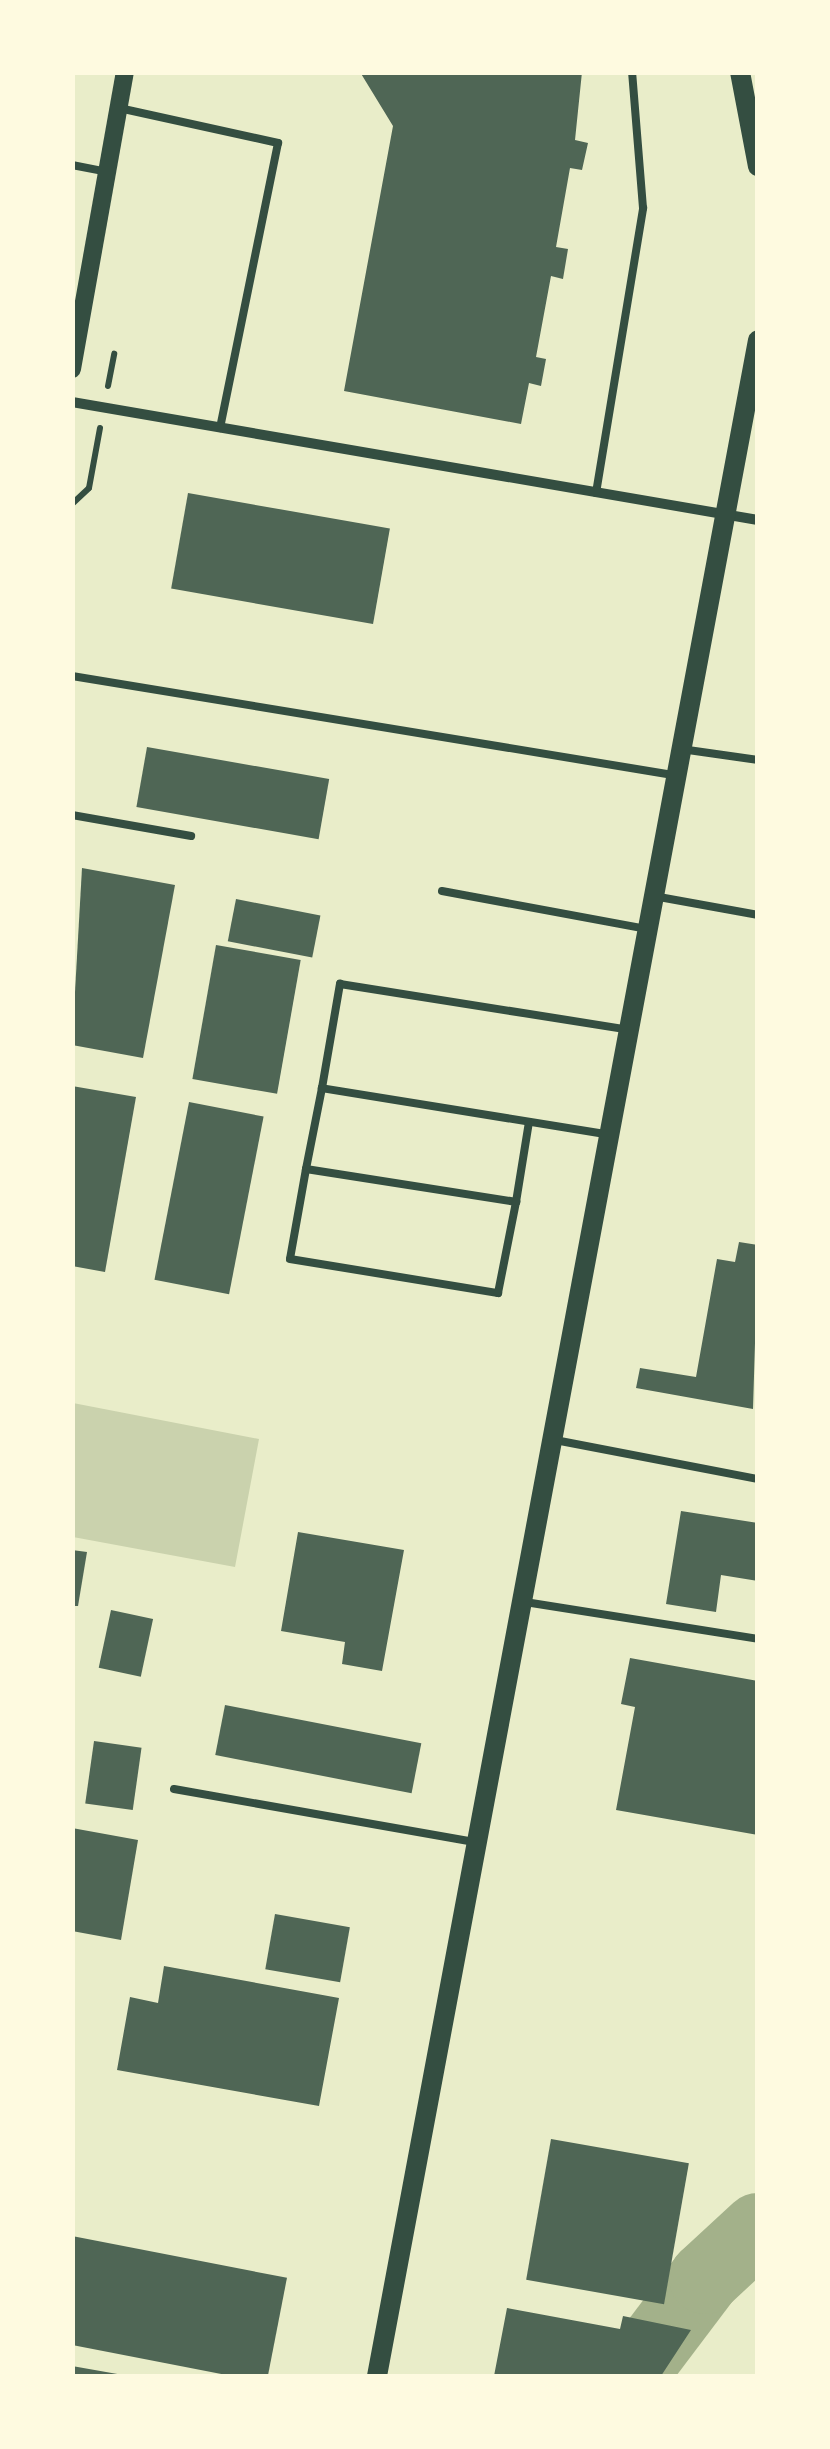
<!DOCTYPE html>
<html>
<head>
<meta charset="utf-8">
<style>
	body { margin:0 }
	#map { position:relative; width:830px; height:2449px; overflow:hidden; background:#e9edc9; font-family:"Source Serif 4",serif }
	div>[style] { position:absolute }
	.green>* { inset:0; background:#cad2ad }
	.river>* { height:72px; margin:-36px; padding:0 36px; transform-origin:36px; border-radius:36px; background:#a3b18a }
	.building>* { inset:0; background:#4f6655; transform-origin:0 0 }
	.path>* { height:6px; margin:-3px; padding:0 3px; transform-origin:3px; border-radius:3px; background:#344e41 }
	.service>* { height:8px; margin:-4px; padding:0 4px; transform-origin:4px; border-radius:4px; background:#344e41 }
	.minor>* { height:10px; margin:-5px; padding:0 5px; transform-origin:5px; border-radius:5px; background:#344e41 }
	.tertiary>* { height:18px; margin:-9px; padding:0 9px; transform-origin:9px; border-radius:9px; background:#344e41 }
	.secondary>* { height:20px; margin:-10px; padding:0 10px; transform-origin:10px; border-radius:10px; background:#344e41 }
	span { translate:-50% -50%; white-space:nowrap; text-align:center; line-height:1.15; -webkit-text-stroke:10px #fefae0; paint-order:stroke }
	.frame { position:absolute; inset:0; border:75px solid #fefae0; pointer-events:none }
</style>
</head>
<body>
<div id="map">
	<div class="green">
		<div style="clip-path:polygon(73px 1403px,259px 1439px,235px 1567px,73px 1537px)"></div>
	</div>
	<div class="river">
		<div style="left:631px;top:2376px;width:123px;rotate:-52.9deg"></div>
		<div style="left:705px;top:2278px;width:72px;rotate:-42.8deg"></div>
	</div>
	<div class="building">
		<div style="clip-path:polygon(360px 72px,582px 72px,575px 140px,588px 143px,582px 170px,570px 168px,556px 247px,568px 249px,563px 279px,551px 276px,536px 357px,546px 359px,541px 386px,529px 383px,521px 424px,344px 391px,393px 126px)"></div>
		<div style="left:188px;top:493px;width:205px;height:97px;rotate:10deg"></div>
		<div style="left:147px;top:747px;width:185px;height:61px;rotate:10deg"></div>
		<div style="clip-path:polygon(82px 868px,175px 885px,143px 1058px,72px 1045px)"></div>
		<div style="left:236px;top:899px;width:86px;height:43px;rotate:11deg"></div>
		<div style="left:216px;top:945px;width:86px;height:136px;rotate:10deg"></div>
		<div style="clip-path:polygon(72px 1086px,136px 1097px,105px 1272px,72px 1266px)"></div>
		<div style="left:189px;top:1102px;width:76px;height:181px;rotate:11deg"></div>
		<div style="clip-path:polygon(739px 1242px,758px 1245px,753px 1409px,636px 1388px,640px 1368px,696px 1377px,717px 1259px,735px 1262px)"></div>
		<div style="clip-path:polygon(681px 1511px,758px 1523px,758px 1581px,721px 1575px,716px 1612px,666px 1604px)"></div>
		<div style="clip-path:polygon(298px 1532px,404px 1550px,382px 1671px,342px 1664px,345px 1642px,281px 1631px)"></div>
		<div style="clip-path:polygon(72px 1550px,87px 1552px,78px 1606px,72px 1606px)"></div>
		<div style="left:111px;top:1610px;width:43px;height:59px;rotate:12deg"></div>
		<div style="clip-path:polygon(630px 1658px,758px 1681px,758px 1835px,616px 1810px,635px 1707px,621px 1704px)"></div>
		<div style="left:225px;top:1705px;width:200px;height:51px;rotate:11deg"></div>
		<div style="left:94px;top:1741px;width:48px;height:63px;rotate:8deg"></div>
		<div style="clip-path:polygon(72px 1828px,138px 1840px,121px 1940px,72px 1931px)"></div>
		<div style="left:275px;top:1914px;width:76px;height:56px;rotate:10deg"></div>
		<div style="clip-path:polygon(164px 1966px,339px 1998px,319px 2106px,117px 2070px,130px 1997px,158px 2003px)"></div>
		<div style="left:551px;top:2139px;width:140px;height:143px;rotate:10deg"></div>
		<div style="left:72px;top:2236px;width:219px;height:107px;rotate:11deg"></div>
		<div style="clip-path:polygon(507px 2308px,620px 2329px,623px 2316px,691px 2330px,661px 2376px,494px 2376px)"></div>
		<div style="clip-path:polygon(72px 2366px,123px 2375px,123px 2376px,72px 2376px)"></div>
	</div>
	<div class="path">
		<div style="left:108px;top:386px;width:33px;rotate:-79deg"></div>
		<div style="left:72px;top:504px;width:23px;rotate:-43deg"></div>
		<div style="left:89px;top:488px;width:61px;rotate:-79.6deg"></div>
	</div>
	<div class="service">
		<div style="left:119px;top:108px;width:163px;rotate:12.4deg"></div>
		<div style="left:278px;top:143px;width:291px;rotate:101.5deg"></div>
		<div style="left:72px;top:165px;width:36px;rotate:11deg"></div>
		<div style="left:596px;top:493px;width:289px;rotate:-80.6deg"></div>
		<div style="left:643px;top:208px;width:136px;rotate:-94.6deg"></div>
		<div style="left:72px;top:676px;width:609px;rotate:9.35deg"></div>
		<div style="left:688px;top:750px;width:71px;rotate:8.1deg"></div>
		<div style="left:72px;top:815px;width:121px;rotate:10deg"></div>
		<div style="left:442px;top:891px;width:209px;rotate:10.5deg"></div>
		<div style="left:659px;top:897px;width:101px;rotate:10.3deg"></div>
		<div style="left:322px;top:1088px;width:83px;rotate:101.2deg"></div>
		<div style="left:306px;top:1169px;width:213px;rotate:8.9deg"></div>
		<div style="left:516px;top:1202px;width:81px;rotate:-80.8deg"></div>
		<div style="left:605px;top:1134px;width:287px;rotate:-170.8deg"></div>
		<div style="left:322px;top:1088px;width:106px;rotate:-80.2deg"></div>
		<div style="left:340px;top:984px;width:293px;rotate:9deg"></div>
		<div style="left:306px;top:1169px;width:91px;rotate:100.1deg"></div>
		<div style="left:290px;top:1259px;width:211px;rotate:9.3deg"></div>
		<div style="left:498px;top:1293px;width:93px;rotate:-78.8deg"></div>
		<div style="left:555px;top:1440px;width:207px;rotate:10.9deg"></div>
		<div style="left:525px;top:1602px;width:236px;rotate:9deg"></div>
		<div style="left:174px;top:1789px;width:305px;rotate:10deg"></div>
	</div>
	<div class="minor">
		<div style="left:72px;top:402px;width:696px;rotate:9.76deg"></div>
	</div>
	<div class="tertiary">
		<div style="left:72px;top:369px;width:302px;rotate:-79.9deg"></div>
	</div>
	<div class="secondary">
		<div style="left:740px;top:72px;width:96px;rotate:79.2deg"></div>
		<div style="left:377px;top:2376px;width:2071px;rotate:-79.4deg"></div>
	</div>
	<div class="frame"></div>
</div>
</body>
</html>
